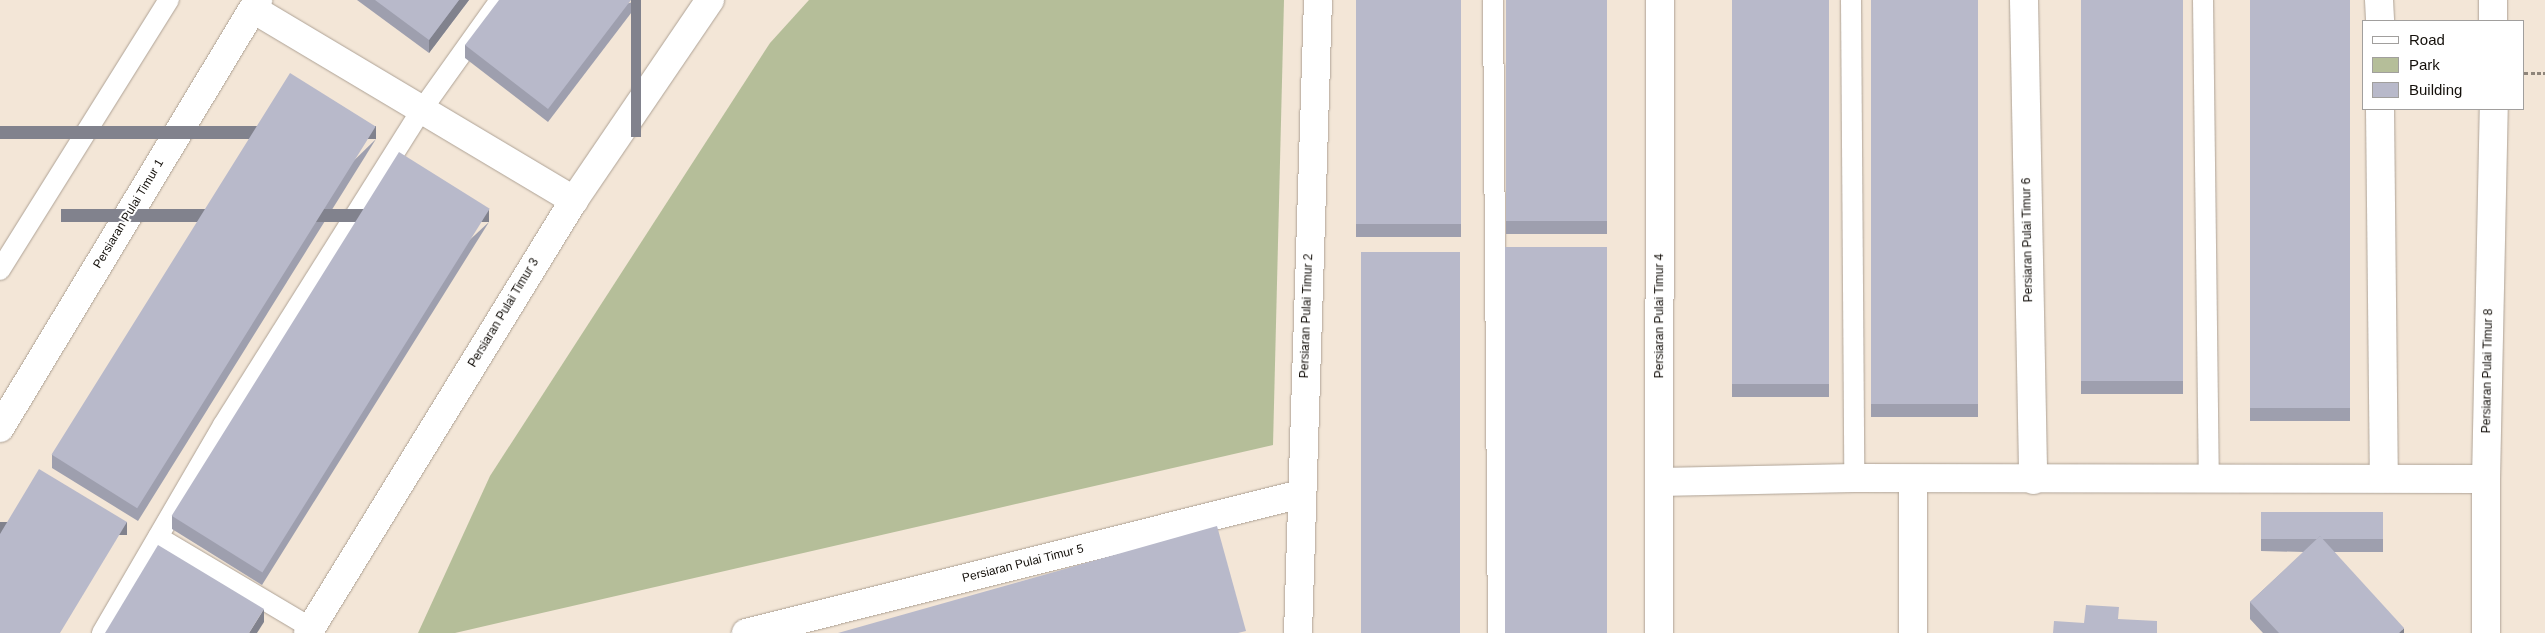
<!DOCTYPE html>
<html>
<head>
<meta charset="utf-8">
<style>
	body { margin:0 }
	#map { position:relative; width:2545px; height:633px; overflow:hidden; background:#f3e6d7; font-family:Arial,sans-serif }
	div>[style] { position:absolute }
	.green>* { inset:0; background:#b5be99 }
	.path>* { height:3px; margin-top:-1.5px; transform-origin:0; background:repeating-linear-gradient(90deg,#8e857a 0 4px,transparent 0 6.5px) }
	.roads { filter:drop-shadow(0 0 1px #aea295) drop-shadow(0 0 1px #aea295) }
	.lane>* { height:20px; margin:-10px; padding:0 10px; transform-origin:10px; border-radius:10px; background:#fff }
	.street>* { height:28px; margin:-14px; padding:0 14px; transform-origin:14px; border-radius:14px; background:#fff }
	.wall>* { inset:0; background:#9e9fae; transform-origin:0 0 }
	.shaded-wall>* { inset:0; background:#81828d; transform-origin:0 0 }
	.building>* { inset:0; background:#b8b9ca; transform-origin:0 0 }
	span { translate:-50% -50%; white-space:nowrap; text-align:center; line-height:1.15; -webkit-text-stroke:4px #fff; paint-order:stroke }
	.street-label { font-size:12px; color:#14100b }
	.legend { position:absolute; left:2362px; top:20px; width:162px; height:90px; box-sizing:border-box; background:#fff; border:1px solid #a19f9d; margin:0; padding:6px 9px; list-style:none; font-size:15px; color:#14100b }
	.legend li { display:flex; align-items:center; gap:10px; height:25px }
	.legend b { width:25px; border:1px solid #a19f9d }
</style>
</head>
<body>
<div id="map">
	<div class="green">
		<div style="clip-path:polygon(809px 0,1284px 0,1273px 445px,455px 633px,418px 633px,490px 476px,770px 43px)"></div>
	</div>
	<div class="path">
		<div style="left:2524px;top:73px;width:21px"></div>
	</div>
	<div class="roads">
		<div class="lane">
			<div style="left:1493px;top:0;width:633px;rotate:89.55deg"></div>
			<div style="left:1851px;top:0;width:478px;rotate:89.6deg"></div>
			<div style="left:2203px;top:0;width:480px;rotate:89.3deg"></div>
			<div style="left:0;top:270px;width:319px;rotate:-58deg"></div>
			<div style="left:158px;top:537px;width:178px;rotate:30.7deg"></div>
			<div style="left:102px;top:633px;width:241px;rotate:-59.8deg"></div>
			<div style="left:223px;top:425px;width:375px;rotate:-57.8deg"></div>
			<div style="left:423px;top:108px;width:133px;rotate:-54.5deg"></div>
		</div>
		<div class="street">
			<div style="left:2024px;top:0;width:480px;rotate:88.9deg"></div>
			<div style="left:2379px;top:0;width:21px;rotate:87deg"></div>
			<div style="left:2493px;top:0;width:21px;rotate:90deg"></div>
			<div style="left:253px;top:9px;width:374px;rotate:30.8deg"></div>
			<div style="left:2380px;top:109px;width:369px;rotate:89.4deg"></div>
			<div style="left:0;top:428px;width:500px;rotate:-58.9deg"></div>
			<div style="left:1659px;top:482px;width:195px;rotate:-1.2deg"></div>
			<div style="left:1854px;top:478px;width:632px;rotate:0.09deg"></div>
			<div style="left:308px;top:633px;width:508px;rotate:-58.44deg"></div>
			<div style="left:574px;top:200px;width:242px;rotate:-55.8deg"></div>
			<div style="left:746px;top:633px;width:572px;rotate:-14.06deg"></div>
			<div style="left:1298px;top:633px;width:633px;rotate:-88.19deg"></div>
			<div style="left:1659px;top:633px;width:633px;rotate:-89.91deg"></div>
			<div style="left:1913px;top:633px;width:153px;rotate:-90deg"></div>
			<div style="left:2486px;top:633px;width:154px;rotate:-90deg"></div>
			<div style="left:2486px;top:479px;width:370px;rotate:-88.8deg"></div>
		</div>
	</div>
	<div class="wall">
		<div style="clip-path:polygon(357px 0,469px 0,429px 53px)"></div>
		<div style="clip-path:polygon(641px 0,548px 122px,465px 58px,465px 45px)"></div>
		<div style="left:1356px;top:0;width:105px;height:237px"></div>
		<div style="left:1506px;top:0;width:101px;height:234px"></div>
		<div style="left:1732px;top:0;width:97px;height:397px"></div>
		<div style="left:1871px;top:0;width:107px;height:417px"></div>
		<div style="left:2081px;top:0;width:102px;height:394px"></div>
		<div style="left:2250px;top:0;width:100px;height:421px"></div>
		<div style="clip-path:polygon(376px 139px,138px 521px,52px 468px,52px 455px)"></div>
		<div style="clip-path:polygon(489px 222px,262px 585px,172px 529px,172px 516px)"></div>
		<div style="clip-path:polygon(2261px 512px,2383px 512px,2383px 552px,2334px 552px,2404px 633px,2263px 633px,2250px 619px,2250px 602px,2304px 552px,2261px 551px)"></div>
	</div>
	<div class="shaded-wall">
		<div style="clip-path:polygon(459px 0,469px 0,429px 53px,429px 40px)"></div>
		<div style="left:631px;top:0;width:10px;height:137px"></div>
		<div style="left:376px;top:126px;width:13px;height:450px;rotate:90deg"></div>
		<div style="left:489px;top:209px;width:13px;height:428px;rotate:90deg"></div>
		<div style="left:127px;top:522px;width:13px;height:130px;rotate:90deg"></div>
		<div style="clip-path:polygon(264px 609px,264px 622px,257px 633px,249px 633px)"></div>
		<div style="clip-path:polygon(2404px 628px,2404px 633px,2399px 633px)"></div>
	</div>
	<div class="building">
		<div style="clip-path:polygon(375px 0,459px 0,429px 40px)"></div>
		<div style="clip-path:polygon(499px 0,631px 0,548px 109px,465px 45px)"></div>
		<div style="left:1356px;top:0;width:105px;height:224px"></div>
		<div style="left:1506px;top:0;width:101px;height:221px"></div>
		<div style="left:1732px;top:0;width:97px;height:384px"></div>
		<div style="left:1871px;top:0;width:107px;height:404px"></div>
		<div style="left:2081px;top:0;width:102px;height:381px"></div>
		<div style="left:2250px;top:0;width:100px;height:408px"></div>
		<div style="left:290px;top:73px;width:101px;height:450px;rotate:32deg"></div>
		<div style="left:399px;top:152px;width:107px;height:429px;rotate:32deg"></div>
		<div style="left:1505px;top:247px;width:102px;height:386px"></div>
		<div style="left:1361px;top:252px;width:99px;height:381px"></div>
		<div style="clip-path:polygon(39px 469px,127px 522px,60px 633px,0 633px,0 534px)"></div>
		<div style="clip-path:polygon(2261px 512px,2383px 512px,2383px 539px,2322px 539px,2320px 536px,2317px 539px,2261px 539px)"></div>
		<div style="clip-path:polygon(1217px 526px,1246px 631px,1238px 633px,838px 633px)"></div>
		<div style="clip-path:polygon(2320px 536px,2404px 628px,2399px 633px,2279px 633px,2250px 602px)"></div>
		<div style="clip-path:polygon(158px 545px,264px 609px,249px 633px,105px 633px)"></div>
		<div style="clip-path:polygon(2086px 605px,2119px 607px,2118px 619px,2157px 621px,2157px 633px,2053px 633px,2054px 621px,2084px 623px)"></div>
	</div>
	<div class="street-label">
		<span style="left:129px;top:214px;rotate:-59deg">Persiaran Pulai Timur 1</span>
		<span style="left:2028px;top:240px;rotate:-91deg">Persiaran Pulai Timur 6</span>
		<span style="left:504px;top:313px;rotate:-59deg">Persiaran Pulai Timur 3</span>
		<span style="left:1307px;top:316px;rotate:-88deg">Persiaran Pulai Timur 2</span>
		<span style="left:1660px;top:316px;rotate:-90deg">Persiaran Pulai Timur 4</span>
		<span style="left:2488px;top:371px;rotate:-89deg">Persiaran Pulai Timur 8</span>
		<span style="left:1023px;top:564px;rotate:-14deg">Persiaran Pulai Timur 5</span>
	</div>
	<ul class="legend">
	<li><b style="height:6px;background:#fff"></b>Road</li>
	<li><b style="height:14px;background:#b5be99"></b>Park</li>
	<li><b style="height:14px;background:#b8b9ca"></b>Building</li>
	</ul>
</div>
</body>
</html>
